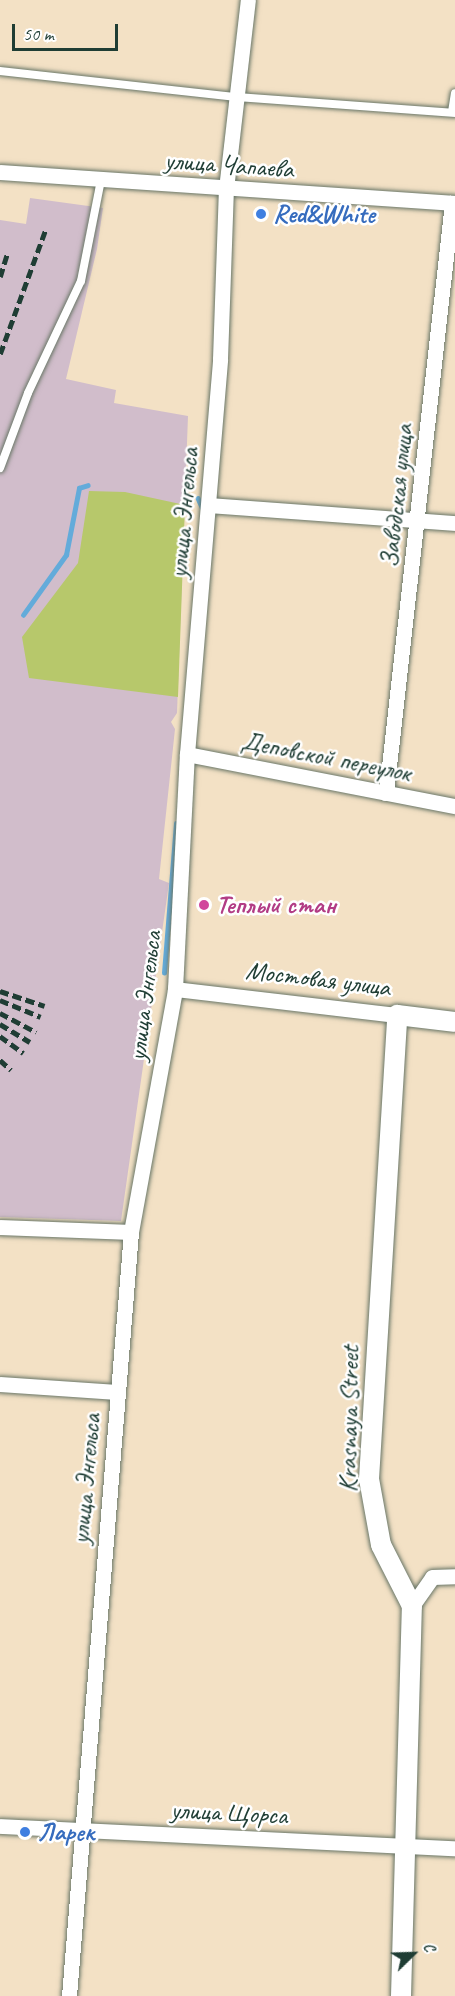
<!DOCTYPE html>
<html>
<head>
<meta charset="utf-8">
<style>
	body { margin:0 }
	#map { position:relative; width:455px; height:1996px; overflow:hidden; background:#f3e1c5; font-family:Caveat,sans-serif }
	div>[style] { position:absolute }
	.industrial>* { inset:0; background:#d1bdcb }
	.green>* { inset:0; background:#b7c86b }
	.stream>* { height:4.5px; margin:-2.25px; padding:0 2.25px; transform-origin:2.25px; border-radius:2.25px; background:#63abda }
	.roads { filter:drop-shadow(0 0 2px #697667) drop-shadow(0 0 2px #697667) }
	.service>* { height:8px; margin:-4px; padding:0 4px; transform-origin:4px; border-radius:4px; background:#fff }
	.minor>* { height:15px; margin:-7.5px; padding:0 7.5px; transform-origin:7.5px; border-radius:7.5px; background:#fff }
	.tertiary>* { height:20px; margin:-10px; padding:0 10px; transform-origin:10px; border-radius:10px; background:#fff }
	.rail>* { height:4.5px; margin-top:-2.25px; transform-origin:0; background:repeating-linear-gradient(90deg,#1f3d34 0 9px,transparent 0 13.5px) }
	.dots>* { width:16px; height:16px; translate:-50% -50%; box-sizing:border-box; border:3px solid #fff; border-radius:50% }
	span { translate:-50% -50%; white-space:nowrap; text-align:center; line-height:1.15; -webkit-text-stroke:5px #fff; paint-order:stroke }
	.street-label { font-size:26px; color:#1f3d34 }
	.shop-label { font-size:26px; color:#366cbe; font-weight:700 }
	.left { translate:0 -50%; text-align:left }
	.hotel-label { font-size:26px; color:#b23c85; font-weight:700 }
	.north { position:absolute; left:383px; top:1924px; width:60px; height:60px; -webkit-text-stroke:4px #fff; paint-order:stroke; rotate:67deg; font-size:16px; font-weight:700; line-height:24px; text-align:center; color:#1f3d34 }
	.north::after { content:''; display:block; margin:auto; width:21px; height:27px; background:#1f3d34; clip-path:polygon(50% 0,100% 100%,50% 72%,0 100%) }
	.scale { position:absolute; left:12px; top:24px; width:106px; height:27px; box-sizing:border-box; border:3px solid #1f3d34; border-top:0; padding-left:8px; font-size:18px; line-height:21px; white-space:nowrap; color:#1f3d34; -webkit-text-stroke:4px #fff; paint-order:stroke }
</style>
</head>
<body>
<div id="map">
	<div class="industrial">
		<div style="clip-path:polygon(30px 198px,103px 208px,97px 249px,66px 379px,116px 390px,114px 403px,188px 416px,177px 713px,171px 722px,175px 729px,159px 879px,169px 883px,121px 1221px,0 1217px,0 220px,26px 224px)"></div>
	</div>
	<div class="green">
		<div style="clip-path:polygon(89px 491px,125px 492px,185px 505px,178px 697px,29px 678px,22px 637px,78px 563px)"></div>
	</div>
	<div class="stream">
		<div style="left:198px;top:498px;width:10px;rotate:66deg"></div>
		<div style="left:23px;top:615px;width:74px;rotate:-54.4deg"></div>
		<div style="left:66px;top:555px;width:68px;rotate:-79deg"></div>
		<div style="left:79px;top:488px;width:9px;rotate:-18deg"></div>
		<div style="left:164px;top:973px;width:150px;rotate:-85.4deg"></div>
	</div>
	<div class="roads">
		<div class="service">
			<div style="left:0;top:71px;width:238px;rotate:6.3deg"></div>
			<div style="left:237px;top:97px;width:219px;rotate:4.2deg"></div>
			<div style="left:452px;top:112px;width:19px;rotate:-81deg"></div>
			<div style="left:0;top:468px;width:80px;rotate:-69.5deg"></div>
			<div style="left:28px;top:393px;width:124px;rotate:-64.7deg"></div>
			<div style="left:81px;top:281px;width:103px;rotate:-78.8deg"></div>
		</div>
		<div class="minor">
			<div style="left:0;top:172px;width:456px;rotate:3.9deg"></div>
			<div style="left:209px;top:505px;width:247px;rotate:4.2deg"></div>
			<div style="left:187px;top:754px;width:273px;rotate:11deg"></div>
			<div style="left:386px;top:793px;width:594px;rotate:-83.62deg"></div>
			<div style="left:175px;top:989px;width:224px;rotate:6.7deg"></div>
			<div style="left:0;top:1227px;width:131px;rotate:2.2deg"></div>
			<div style="left:0;top:1384px;width:117px;rotate:3.9deg"></div>
			<div style="left:412px;top:1606px;width:35px;rotate:-55deg"></div>
			<div style="left:432px;top:1577px;width:23px;rotate:-2deg"></div>
			<div style="left:0;top:1826px;width:456px;rotate:2.8deg"></div>
			<div style="left:69px;top:1996px;width:767px;rotate:-85.36deg"></div>
			<div style="left:131px;top:1232px;width:247px;rotate:-79.7deg"></div>
			<div style="left:175px;top:989px;width:235px;rotate:-87.1deg"></div>
			<div style="left:187px;top:754px;width:396px;rotate:-85.2deg"></div>
			<div style="left:220px;top:359px;width:170px;rotate:-88deg"></div>
			<div style="left:226px;top:189px;width:190px;rotate:-83.4deg"></div>
		</div>
		<div class="tertiary">
			<div style="left:401px;top:1996px;width:390px;rotate:-88.4deg"></div>
			<div style="left:412px;top:1606px;width:68px;rotate:-116.9deg"></div>
			<div style="left:381px;top:1545px;width:67px;rotate:-100.3deg"></div>
			<div style="left:369px;top:1479px;width:465px;rotate:-86.5deg"></div>
			<div style="left:397px;top:1015px;width:58px;rotate:6.9deg"></div>
		</div>
	</div>
	<div class="rail">
		<div style="left:0;top:277px;width:24px;rotate:-73deg"></div>
		<div style="left:0;top:354px;width:134px;rotate:-69.9deg"></div>
		<div style="left:0;top:991px;width:47px;rotate:18.4deg"></div>
		<div style="left:0;top:1000px;width:44px;rotate:22.5deg"></div>
		<div style="left:0;top:1013px;width:41px;rotate:27.8deg"></div>
		<div style="left:0;top:1024px;width:35px;rotate:31deg"></div>
		<div style="left:0;top:1036px;width:29px;rotate:36deg"></div>
		<div style="left:0;top:1060px;width:15px;rotate:42deg"></div>
	</div>
	<div class="dots">
		<div style="left:261px;top:214px;background:#3f7fe0"></div>
		<div style="left:204px;top:905px;background:#d1479c"></div>
		<div style="left:25px;top:1832px;background:#3f7fe0"></div>
	</div>
	<div class="street-label">
		<span style="left:229px;top:165px;rotate:4deg">улица Чапаева</span>
		<span style="left:397px;top:496px;rotate:-84deg">Заводская улица</span>
		<span style="left:184px;top:513px;rotate:-85deg">улица Энгельса</span>
		<span style="left:326px;top:757px;rotate:11deg">Деповской переулок</span>
		<span style="left:318px;top:979px;rotate:7deg">Мостовая улица</span>
		<span style="left:145px;top:996px;rotate:-83deg">улица Энгельса</span>
		<span style="left:349px;top:1419px;rotate:-89deg">Krasnaya Street</span>
		<span style="left:86px;top:1479px;rotate:-85deg">улица Энгельса</span>
		<span style="left:229px;top:1813px;rotate:3deg">улица Щорса</span>
	</div>
	<div class="shop-label">
		<span class="left" style="left:273px;top:214px">Red&amp;White</span>
		<span class="left" style="left:37px;top:1832px">Ларек</span>
	</div>
	<div class="hotel-label">
		<span class="left" style="left:216px;top:905px">Теплый стан</span>
	</div>
	<div class="north">С</div>
	<div class="scale">50 m</div>
</div>
</body>
</html>
